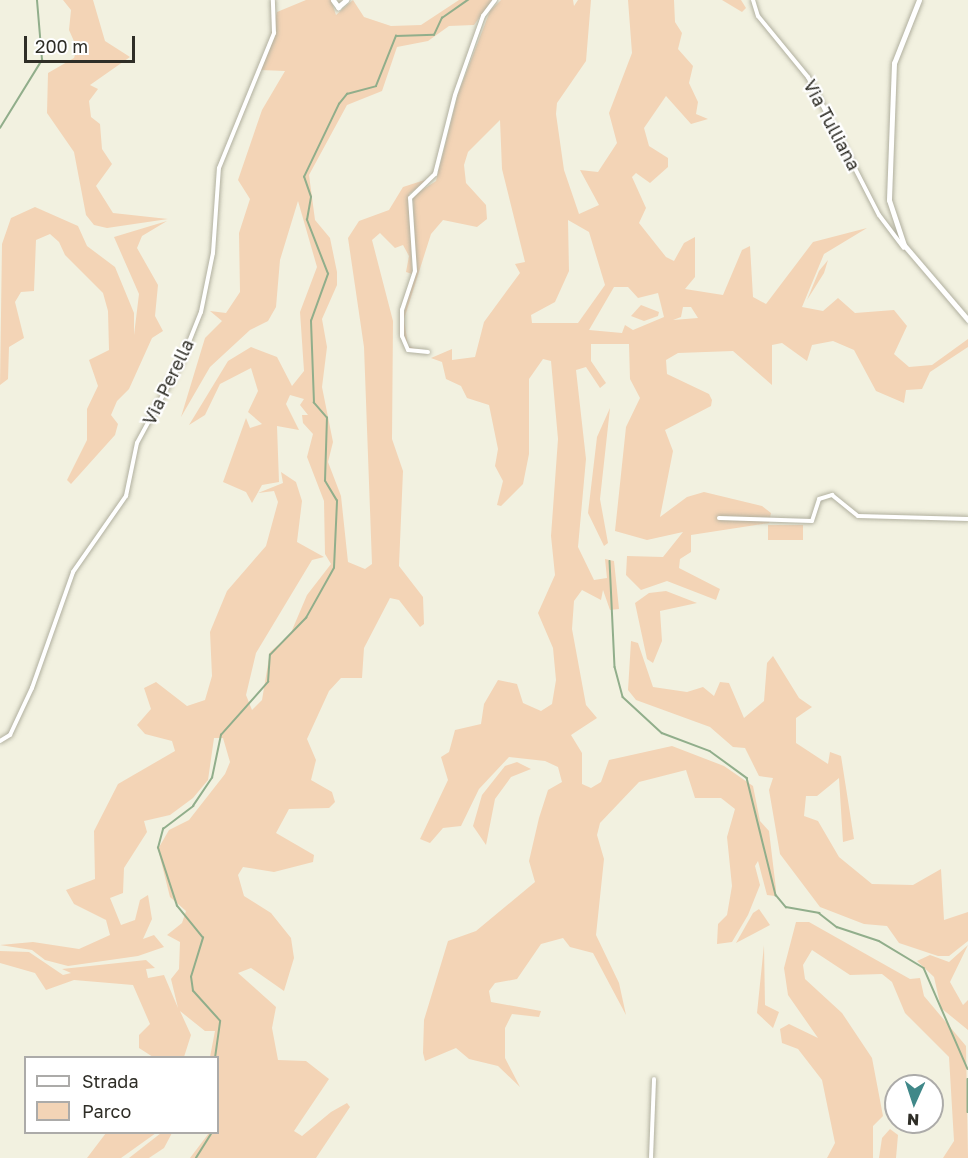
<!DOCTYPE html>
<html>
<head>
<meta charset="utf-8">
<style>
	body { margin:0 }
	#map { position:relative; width:968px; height:1158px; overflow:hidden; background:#f2f1e0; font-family:"Golos Text",sans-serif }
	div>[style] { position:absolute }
	.green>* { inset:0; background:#f3d4b6; transform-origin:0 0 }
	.stream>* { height:1.5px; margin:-0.75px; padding:0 0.75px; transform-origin:0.75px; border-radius:0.75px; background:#91ae8b }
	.roads { filter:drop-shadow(0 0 2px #b0af9e) drop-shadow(0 0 2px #b0af9e) }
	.minor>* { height:4px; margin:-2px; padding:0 2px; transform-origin:2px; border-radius:2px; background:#fff }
	.tertiary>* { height:5px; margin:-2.5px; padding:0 2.5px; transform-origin:2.5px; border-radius:2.5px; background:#fff }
	.secondary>* { height:5px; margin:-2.5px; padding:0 2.5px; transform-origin:2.5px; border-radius:2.5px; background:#fff }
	span { translate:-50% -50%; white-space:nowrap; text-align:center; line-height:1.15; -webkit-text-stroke:4.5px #fff; paint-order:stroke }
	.street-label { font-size:18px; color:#2f2e27 }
	.legend { position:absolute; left:24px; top:1056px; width:195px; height:78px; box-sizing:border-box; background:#fff; border:2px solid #acaba9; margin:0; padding:8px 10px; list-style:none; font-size:18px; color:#2f2e27 }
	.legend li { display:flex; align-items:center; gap:12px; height:30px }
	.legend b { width:30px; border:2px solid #acaba9 }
	.north { position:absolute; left:884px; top:1074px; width:60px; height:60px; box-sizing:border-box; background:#fff; border:2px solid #acaba9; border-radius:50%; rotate:183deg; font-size:16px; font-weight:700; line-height:24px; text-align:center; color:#2f2e27 }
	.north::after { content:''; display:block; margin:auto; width:21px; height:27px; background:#408889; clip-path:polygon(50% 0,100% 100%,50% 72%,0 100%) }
	.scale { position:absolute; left:24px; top:36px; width:111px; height:27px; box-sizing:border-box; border:3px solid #2f2e27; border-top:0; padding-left:8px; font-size:18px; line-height:21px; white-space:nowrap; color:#2f2e27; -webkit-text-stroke:4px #fff; paint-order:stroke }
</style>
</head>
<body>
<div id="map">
	<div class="green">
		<div style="clip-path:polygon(63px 0,93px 0,105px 41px,130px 57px,90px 85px,98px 89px,89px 101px,91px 117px,100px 124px,102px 149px,112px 164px,96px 186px,113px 213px,168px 219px,107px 228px,94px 225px,86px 215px,74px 152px,47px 113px,48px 73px,74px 58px,77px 48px,69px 30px,71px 10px)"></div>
		<div style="clip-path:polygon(306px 0,331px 0,336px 15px,353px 0,364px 17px,391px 26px,421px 25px,459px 0,492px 0,474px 25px,449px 26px,428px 41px,397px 47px,382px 91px,347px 105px,309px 175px,315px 220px,330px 238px,337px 272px,337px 285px,322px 319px,327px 347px,322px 387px,333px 442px,328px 462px,341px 496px,348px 562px,365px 569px,372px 564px,364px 347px,348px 238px,359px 221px,389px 210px,403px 187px,431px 178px,409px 194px,412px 274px,406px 272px,409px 256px,403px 245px,395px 248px,380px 233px,372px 240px,393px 321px,392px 439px,403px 471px,399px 566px,423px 597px,424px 624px,420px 627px,399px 600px,390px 598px,364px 648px,362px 678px,341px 678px,329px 691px,307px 739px,316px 760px,311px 780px,332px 792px,335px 802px,329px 808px,289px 809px,276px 833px,314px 855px,313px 862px,274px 872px,243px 867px,238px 875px,244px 896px,271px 913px,291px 938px,294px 958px,284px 991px,251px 968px,238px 973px,276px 1007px,272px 1028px,278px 1060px,306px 1061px,329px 1079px,294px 1131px,302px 1136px,331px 1112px,347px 1103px,350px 1107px,316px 1158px,190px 1158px,209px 1133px,218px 1132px,218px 1058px,210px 1057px,215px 1031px,205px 1031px,180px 1011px,191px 1035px,184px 1057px,153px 1057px,139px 1048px,139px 1035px,150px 1024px,133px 985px,74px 980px,46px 990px,35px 973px,0 963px,0 951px,29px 952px,63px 975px,71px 973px,62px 969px,146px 960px,155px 968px,146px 969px,148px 978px,164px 975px,178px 1008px,171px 979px,179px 969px,180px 942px,167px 935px,182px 923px,186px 911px,170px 897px,158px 849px,169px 830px,189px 820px,225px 774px,230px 762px,223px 738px,214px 738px,208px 780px,193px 798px,170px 815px,144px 821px,147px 832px,124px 868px,123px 893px,110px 898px,121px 925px,135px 920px,140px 900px,148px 895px,152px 919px,143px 939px,154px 935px,164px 947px,138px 956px,68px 966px,45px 960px,32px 950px,0 945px,33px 942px,79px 949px,110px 935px,106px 920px,74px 904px,66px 890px,95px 879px,94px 831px,118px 784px,175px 751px,172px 741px,145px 734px,137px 725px,151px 709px,144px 688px,156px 682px,187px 706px,205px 700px,212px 676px,210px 632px,227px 591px,266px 546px,278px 502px,274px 491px,258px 493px,283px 483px,281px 472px,296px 482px,302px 501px,297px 542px,324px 557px,312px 560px,256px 653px,246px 695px,252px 710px,262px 700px,270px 652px,290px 635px,307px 595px,331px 564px,325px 554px,324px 501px,307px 457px,313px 434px,303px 423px,302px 415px,308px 415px,300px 405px,304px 399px,290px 395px,286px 404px,299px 430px,277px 426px,279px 482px,262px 485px,252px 503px,246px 492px,223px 482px,246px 418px,250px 428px,262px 424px,248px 412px,258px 391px,251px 368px,220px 384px,205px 415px,189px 425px,228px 361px,251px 347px,277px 357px,292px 386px,304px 371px,300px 312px,317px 267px,298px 201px,280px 260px,276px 307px,268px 321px,250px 330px,210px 367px,181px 417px,205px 338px,222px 321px,210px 311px,226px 313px,240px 292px,239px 233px,250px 199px,238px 180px,262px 110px,285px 71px,261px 70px,277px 12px)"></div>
		<div style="clip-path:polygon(evenodd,501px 0,573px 0,574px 6px,578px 0,591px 0,586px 61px,557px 103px,556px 114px,564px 170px,579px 214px,599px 205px,580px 170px,598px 172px,617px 143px,609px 113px,632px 53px,628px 0,674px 0,675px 22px,682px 33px,678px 49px,693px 66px,689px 83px,698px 102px,696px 114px,708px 119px,691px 124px,666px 96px,644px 128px,649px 146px,668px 158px,668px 167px,650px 183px,636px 173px,632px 177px,646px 208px,639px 223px,666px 257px,674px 261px,684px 243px,695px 237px,695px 277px,685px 289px,723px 295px,742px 250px,750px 246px,753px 297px,766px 304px,813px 242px,867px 228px,824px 254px,802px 307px,823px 311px,838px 298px,855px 313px,894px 310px,907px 326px,894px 354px,909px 367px,932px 365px,968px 339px,968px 347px,930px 372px,922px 389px,906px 390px,904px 403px,876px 391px,854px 350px,833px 341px,812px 345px,807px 361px,782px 343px,772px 345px,772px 385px,733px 351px,678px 353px,666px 360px,667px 374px,709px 394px,712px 400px,711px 406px,665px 430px,673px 451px,660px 517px,687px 497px,704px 492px,762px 506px,771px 513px,769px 523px,691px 535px,691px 552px,680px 559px,679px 568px,720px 589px,716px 600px,667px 581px,641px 590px,626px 575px,627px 556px,663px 557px,683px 532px,647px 540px,615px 531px,626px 427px,640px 398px,630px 379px,629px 344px,591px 344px,591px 361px,606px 383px,600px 388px,586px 367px,576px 370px,586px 459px,578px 547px,594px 580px,607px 578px,605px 559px,614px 561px,619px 609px,610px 610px,603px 590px,601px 600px,582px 590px,574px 601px,572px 629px,586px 705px,597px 718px,571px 735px,582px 753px,582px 784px,591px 788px,601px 782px,609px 760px,672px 746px,724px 766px,753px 786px,760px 821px,769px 831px,776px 889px,775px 896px,767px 895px,758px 861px,755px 866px,760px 885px,748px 915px,732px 942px,717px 944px,718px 924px,727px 915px,732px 886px,727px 837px,735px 809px,721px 798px,695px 798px,686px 770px,639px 782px,600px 823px,597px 835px,604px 859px,596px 935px,619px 983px,626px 1015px,593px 953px,570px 947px,563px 938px,541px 944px,517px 979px,495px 983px,489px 991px,491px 1002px,541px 1011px,539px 1017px,512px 1014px,505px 1028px,505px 1058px,520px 1087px,498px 1066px,469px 1059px,456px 1048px,425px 1061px,423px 1053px,424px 1020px,448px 941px,476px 931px,535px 882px,529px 861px,539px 818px,548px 790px,562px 782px,558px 767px,545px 761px,509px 757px,479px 789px,461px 826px,443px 828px,430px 843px,420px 839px,448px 780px,441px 757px,449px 752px,455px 730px,481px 724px,484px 704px,498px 680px,517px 684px,523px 703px,541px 711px,552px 704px,556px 680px,553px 648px,538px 613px,555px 575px,551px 536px,558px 439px,551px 361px,543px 359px,529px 379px,529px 454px,523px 484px,501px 506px,497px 505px,503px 481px,495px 466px,498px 449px,489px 405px,467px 398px,461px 386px,446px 379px,442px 362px,431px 358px,452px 349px,452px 360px,475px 357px,484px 322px,520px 273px,515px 264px,525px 262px,502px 169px,500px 120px,468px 152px,464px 165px,466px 183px,486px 205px,487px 219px,477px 227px,443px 220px,431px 234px,404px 319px,408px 346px,423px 351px,409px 349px,404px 343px,402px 320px,416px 271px,413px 196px,436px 181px,458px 94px,490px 11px,501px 0,568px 220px,589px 232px,605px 285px,578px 323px,532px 323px,531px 315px,555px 302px,569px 271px,568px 220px,501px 0,614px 287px,628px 287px,638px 298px,658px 293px,664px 317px,633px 330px,625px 325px,622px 333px,589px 330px,614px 287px,501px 0,683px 307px,691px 307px,698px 318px,673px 320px,681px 317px,683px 307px)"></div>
		<div style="clip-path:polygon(722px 0,741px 0,746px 8px,742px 12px)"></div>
		<div style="clip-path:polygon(35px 207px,78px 226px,87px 246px,115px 267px,134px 313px,134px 335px,139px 294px,114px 237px,167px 221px,142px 236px,137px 248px,158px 285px,155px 316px,163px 331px,152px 338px,129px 389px,117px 401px,111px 415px,118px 424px,115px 435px,71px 484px,67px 480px,87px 440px,87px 409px,98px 386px,89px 360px,109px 350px,108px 311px,103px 293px,65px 255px,59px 242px,50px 234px,36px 240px,34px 291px,21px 292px,15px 302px,24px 338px,9px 347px,8px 379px,0 385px,2px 244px,11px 218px)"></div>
		<div style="clip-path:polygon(828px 260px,824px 273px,807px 300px,819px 271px)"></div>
		<div style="clip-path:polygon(641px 305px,659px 312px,658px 316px,644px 321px,631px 316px)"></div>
		<div style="clip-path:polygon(610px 408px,600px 499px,608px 543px,604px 546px,588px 513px,597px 437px)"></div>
		<div style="left:768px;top:525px;width:35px;height:15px"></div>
		<div style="clip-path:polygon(666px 591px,697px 603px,660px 611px,662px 641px,653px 663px,647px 659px,635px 603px,649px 593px)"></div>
		<div style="clip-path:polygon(631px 641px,638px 643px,653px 687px,687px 692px,703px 687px,714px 696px,720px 682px,729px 683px,744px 718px,764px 701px,767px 663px,773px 656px,799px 698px,812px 707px,796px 718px,796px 743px,828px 764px,830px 752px,841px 756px,854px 839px,843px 842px,839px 778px,817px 796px,806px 796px,804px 816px,818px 821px,839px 857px,872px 884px,913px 885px,941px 869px,944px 920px,968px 912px,968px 941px,949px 956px,938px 956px,899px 943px,887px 926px,864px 924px,820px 907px,780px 854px,769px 790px,773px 778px,759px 776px,745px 748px,733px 747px,710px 727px,636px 700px,628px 690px)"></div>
		<div style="clip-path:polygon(517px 762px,531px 769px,511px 777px,495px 799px,486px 845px,473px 826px,482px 795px,505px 766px)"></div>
		<div style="clip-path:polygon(759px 909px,770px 925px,736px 943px,753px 913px)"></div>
		<div style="clip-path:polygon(796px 922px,809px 922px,910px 979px,920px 978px,924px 996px,966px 1046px,968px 1158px,943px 1158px,954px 1141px,949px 1057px,905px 1013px,892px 982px,882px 974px,850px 975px,812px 950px,803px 965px,805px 979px,842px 1013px,872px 1058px,883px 1116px,873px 1126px,873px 1158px,827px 1158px,835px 1143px,822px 1080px,798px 1049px,782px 1043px,780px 1029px,789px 1024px,818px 1038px,788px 995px,784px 968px)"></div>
		<div style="clip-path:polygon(764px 945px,765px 1005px,779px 1012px,773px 1028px,757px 1013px)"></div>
		<div style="clip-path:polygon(968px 945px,950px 982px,963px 1005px,968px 1000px,968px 1030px,941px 1008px,934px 977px,917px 961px,930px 955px,949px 962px)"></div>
		<div style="clip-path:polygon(890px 1129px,898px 1135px,896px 1158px,879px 1158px,882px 1138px)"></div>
		<div style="clip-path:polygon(106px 1133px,106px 1132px,156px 1133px,121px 1158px,87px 1158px)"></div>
		<div style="clip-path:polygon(161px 1133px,172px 1133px,164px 1148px,149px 1158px,129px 1158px)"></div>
	</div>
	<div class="stream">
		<div style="left:0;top:128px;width:80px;rotate:-58.3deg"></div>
		<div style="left:42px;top:60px;width:60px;rotate:-94.8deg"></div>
		<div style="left:610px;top:561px;width:106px;rotate:87.3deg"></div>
		<div style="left:615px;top:667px;width:31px;rotate:75deg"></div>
		<div style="left:623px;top:697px;width:53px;rotate:42.7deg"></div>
		<div style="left:662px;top:733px;width:51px;rotate:20.6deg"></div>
		<div style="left:710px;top:751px;width:46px;rotate:36.1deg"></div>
		<div style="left:747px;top:778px;width:121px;rotate:76.1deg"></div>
		<div style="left:776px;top:895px;width:16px;rotate:50deg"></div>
		<div style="left:786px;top:907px;width:34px;rotate:10deg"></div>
		<div style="left:819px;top:913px;width:23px;rotate:38deg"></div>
		<div style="left:837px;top:927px;width:44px;rotate:18.4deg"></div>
		<div style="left:879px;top:941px;width:52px;rotate:31deg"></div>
		<div style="left:924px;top:968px;width:110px;rotate:66.5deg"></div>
		<div style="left:215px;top:1058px;width:37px;rotate:-82deg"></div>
		<div style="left:220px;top:1021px;width:40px;rotate:-132deg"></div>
		<div style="left:193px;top:991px;width:14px;rotate:-98deg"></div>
		<div style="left:191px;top:977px;width:41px;rotate:-72.9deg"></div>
		<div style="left:203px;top:938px;width:41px;rotate:-129.1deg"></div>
		<div style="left:177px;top:906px;width:61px;rotate:-108.1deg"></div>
		<div style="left:158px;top:848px;width:20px;rotate:-75deg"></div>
		<div style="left:163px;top:829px;width:38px;rotate:-37deg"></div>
		<div style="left:193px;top:806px;width:34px;rotate:-56deg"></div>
		<div style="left:212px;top:778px;width:44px;rotate:-78.2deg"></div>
		<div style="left:221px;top:735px;width:71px;rotate:-48.4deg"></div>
		<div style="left:268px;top:682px;width:27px;rotate:-86deg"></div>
		<div style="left:270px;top:655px;width:52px;rotate:-45.8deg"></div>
		<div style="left:306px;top:618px;width:57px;rotate:-60.8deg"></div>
		<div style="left:334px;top:568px;width:67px;rotate:-87.4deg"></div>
		<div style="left:337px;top:501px;width:23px;rotate:-121deg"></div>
		<div style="left:325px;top:481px;width:63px;rotate:-88.2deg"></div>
		<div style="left:327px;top:418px;width:20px;rotate:-131deg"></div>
		<div style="left:314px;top:403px;width:82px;rotate:-92.1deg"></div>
		<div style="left:311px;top:321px;width:50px;rotate:-70.1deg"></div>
		<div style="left:328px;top:274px;width:58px;rotate:-111.3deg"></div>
		<div style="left:307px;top:220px;width:23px;rotate:-80deg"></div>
		<div style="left:311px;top:197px;width:21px;rotate:-109deg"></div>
		<div style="left:304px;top:177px;width:81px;rotate:-64.4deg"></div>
		<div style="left:339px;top:104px;width:13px;rotate:-51deg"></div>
		<div style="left:347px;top:94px;width:30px;rotate:-15deg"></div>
		<div style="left:376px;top:86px;width:54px;rotate:-68.2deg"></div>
		<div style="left:396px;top:36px;width:38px;rotate:-2deg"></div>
		<div style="left:434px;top:35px;width:19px;rotate:-65deg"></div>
		<div style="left:442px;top:18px;width:32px;rotate:-35deg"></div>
		<div style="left:968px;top:1079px;width:33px;rotate:90deg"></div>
		<div style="left:196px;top:1158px;width:31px;rotate:-58deg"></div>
	</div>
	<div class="roads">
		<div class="minor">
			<div style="left:753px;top:0;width:17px;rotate:73deg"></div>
			<div style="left:758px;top:16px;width:79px;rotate:50.7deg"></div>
			<div style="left:808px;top:77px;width:155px;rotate:62.8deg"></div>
			<div style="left:879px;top:215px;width:41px;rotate:52.9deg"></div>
			<div style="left:428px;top:352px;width:20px;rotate:-174deg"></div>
			<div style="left:408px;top:350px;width:15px;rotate:-113deg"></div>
			<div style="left:402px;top:336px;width:26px;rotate:-90deg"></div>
			<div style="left:402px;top:310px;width:41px;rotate:-71.6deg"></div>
			<div style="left:415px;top:271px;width:73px;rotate:-93.9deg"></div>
			<div style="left:410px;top:198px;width:35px;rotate:-44deg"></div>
			<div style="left:435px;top:174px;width:81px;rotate:-75.8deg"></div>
			<div style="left:455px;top:95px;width:84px;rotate:-70.5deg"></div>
			<div style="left:483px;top:16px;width:20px;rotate:-53deg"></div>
			<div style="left:719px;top:518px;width:93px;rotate:1.8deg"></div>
			<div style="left:812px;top:521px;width:23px;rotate:-72deg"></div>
			<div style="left:819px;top:499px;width:14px;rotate:-17deg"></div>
			<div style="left:832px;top:495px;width:33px;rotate:39deg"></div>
			<div style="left:858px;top:516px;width:110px;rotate:1.6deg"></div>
			<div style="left:0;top:741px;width:12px;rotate:-31deg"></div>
			<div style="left:10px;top:735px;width:52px;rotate:-64.9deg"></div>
			<div style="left:32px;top:688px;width:123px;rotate:-70.5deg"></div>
			<div style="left:73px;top:572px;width:93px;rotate:-55.1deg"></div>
			<div style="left:126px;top:496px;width:54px;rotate:-78.3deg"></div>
			<div style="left:137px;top:443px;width:92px;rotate:-61.5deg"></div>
			<div style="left:181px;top:362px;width:54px;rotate:-68.2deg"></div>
			<div style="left:201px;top:312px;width:60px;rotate:-78.5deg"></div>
			<div style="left:213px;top:253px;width:85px;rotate:-86deg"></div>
			<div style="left:219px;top:168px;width:146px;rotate:-67.8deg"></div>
			<div style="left:274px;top:33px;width:33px;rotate:-92deg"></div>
			<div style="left:651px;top:1158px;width:79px;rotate:-87.8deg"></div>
		</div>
		<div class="tertiary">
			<div style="left:333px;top:0;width:9px;rotate:54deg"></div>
			<div style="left:338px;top:7px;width:11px;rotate:-41deg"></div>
		</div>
		<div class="secondary">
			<div style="left:919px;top:0;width:68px;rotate:111.6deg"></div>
			<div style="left:894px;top:63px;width:137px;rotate:92.1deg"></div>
			<div style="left:889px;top:200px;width:47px;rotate:71.6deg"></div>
			<div style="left:904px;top:245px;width:99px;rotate:49.5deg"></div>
		</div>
	</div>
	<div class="street-label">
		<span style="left:832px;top:125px;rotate:62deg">Via Tulliana</span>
		<span style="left:168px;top:382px;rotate:-64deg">Via Perella</span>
	</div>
	<ul class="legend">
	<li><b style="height:8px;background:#fff"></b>Strada</li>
	<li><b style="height:16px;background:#f3d4b6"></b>Parco</li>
	</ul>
	<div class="north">N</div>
	<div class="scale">200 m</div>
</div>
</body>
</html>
